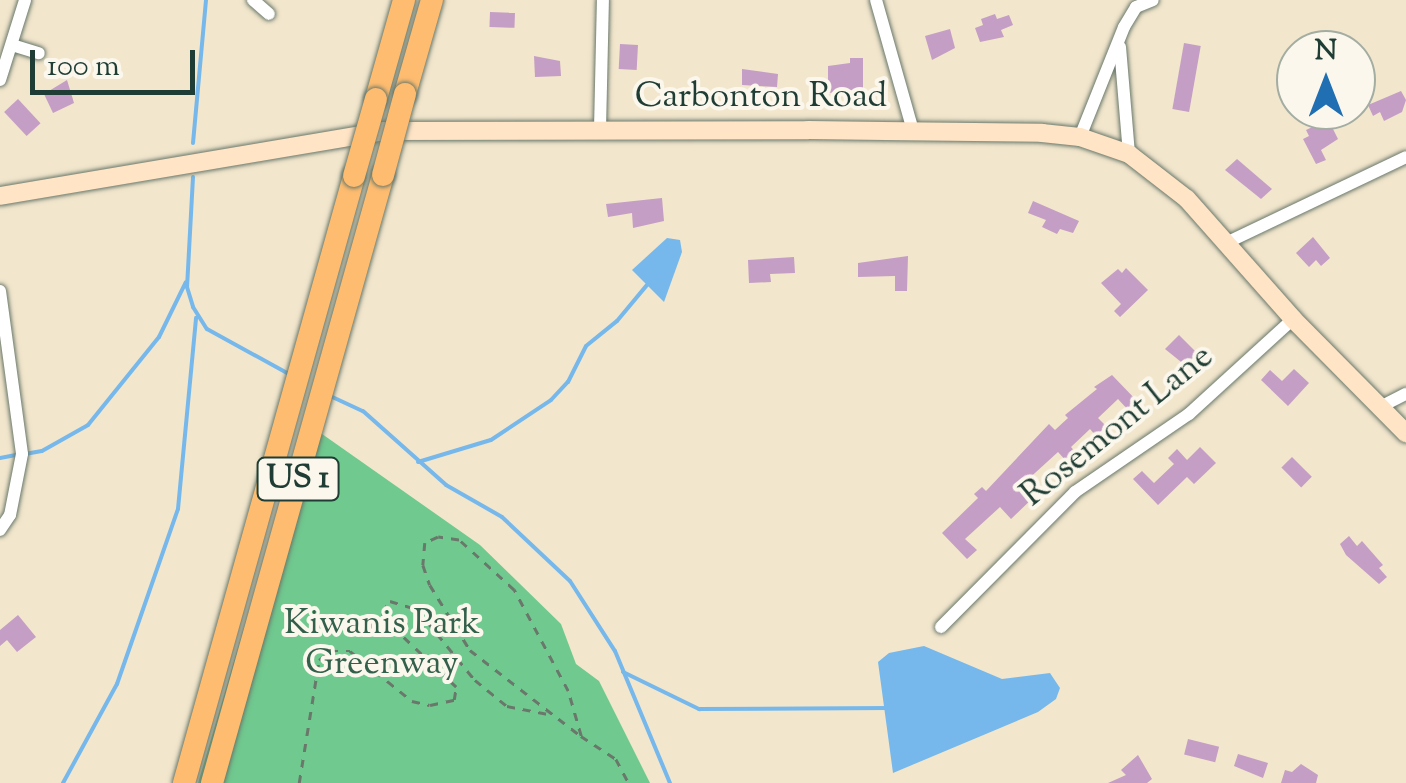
<!DOCTYPE html>
<html>
<head>
<meta charset="utf-8">
<style>
	body { margin:0 }
	#map { position:relative; width:1406px; height:783px; overflow:hidden; background:#f2e6cd; font-family:"Sorts Mill Goudy",serif }
	div>[style] { position:absolute }
	.green>* { inset:0; background:#70c98f }
	.water>* { inset:0; background:#76b8eb }
	.stream>* { height:4px; margin:-2px; padding:0 2px; transform-origin:2px; border-radius:2px; background:#76b8eb }
	.building>* { inset:0; background:#c49ec4; transform-origin:0 0 }
	.path>* { height:2.5px; margin-top:-1.25px; transform-origin:0; background:repeating-linear-gradient(90deg,#69786a 0 8px,transparent 0 16px) }
	.roads { filter:drop-shadow(0 0 2px #69786a) drop-shadow(0 0 2px #69786a) }
	.street>* { height:12px; margin:-6px; padding:0 6px; transform-origin:6px; border-radius:6px; background:#fff }
	.secondary>* { height:18px; margin:-9px; padding:0 9px; transform-origin:9px; border-radius:9px; background:#ffe4c6 }
	.highway>* { height:22px; margin:-11px; padding:0 11px; transform-origin:11px; border-radius:11px; background:#febc70 }
	.bridges { filter:drop-shadow(0 0 2px #69786a) drop-shadow(0 0 2px #69786a) }
	.highway-bridge>* { height:22px; margin:-11px; padding:0 11px; transform-origin:11px; border-radius:11px; background:#febc70 }
	span { translate:-50% -50%; white-space:nowrap; text-align:center; line-height:1.15; -webkit-text-stroke:8px #fbf7ec; paint-order:stroke }
	.shield-label span { padding:2px 8px; background:#fbf7ec; border:2px solid; border-radius:8px; -webkit-text-stroke-width:0 }
	.shield-label { font-size:32px; color:#1f3d34; font-weight:700 }
	.street-label { font-size:35px; color:#1f3d34 }
	.park-label { font-size:35px; color:#33604b }
	.north { position:absolute; left:1276px; top:30px; width:100px; height:100px; box-sizing:border-box; background:#fbf7ec; border:2px solid #a3ada2; border-radius:50%; rotate:0deg; font-size:28px; font-weight:700; line-height:40px; text-align:center; color:#1f3d34 }
	.north::after { content:''; display:block; margin:auto; width:35px; height:45px; background:#1f6fb2; clip-path:polygon(50% 0,100% 100%,50% 72%,0 100%) }
	.scale { position:absolute; left:30px; top:50px; width:165px; height:45px; box-sizing:border-box; border:5px solid #1f3d34; border-top:0; padding-left:12px; font-size:30px; line-height:35px; white-space:nowrap; color:#1f3d34; -webkit-text-stroke:8px #fbf7ec; paint-order:stroke }
</style>
</head>
<body>
<div id="map">
	<div class="green">
		<div style="clip-path:polygon(305px 422px,480px 545px,561px 624px,576px 664px,599px 681px,650px 783px,198px 783px)"></div>
	</div>
	<div class="water">
		<div style="clip-path:polygon(667px 238px,680px 240px,682px 252px,664px 302px,632px 270px)"></div>
		<div style="clip-path:polygon(924px 646px,1002px 679px,1050px 673px,1060px 688px,1056px 699px,1038px 712px,893px 773px,878px 662px,889px 653px)"></div>
	</div>
	<div class="stream">
		<div style="left:193px;top:143px;width:144px;rotate:-84.8deg"></div>
		<div style="left:193px;top:177px;width:110px;rotate:93.1deg"></div>
		<div style="left:187px;top:287px;width:21px;rotate:73deg"></div>
		<div style="left:193px;top:307px;width:26px;rotate:58deg"></div>
		<div style="left:207px;top:329px;width:94px;rotate:28.8deg"></div>
		<div style="left:328px;top:395px;width:38px;rotate:25deg"></div>
		<div style="left:363px;top:411px;width:111px;rotate:41.7deg"></div>
		<div style="left:446px;top:485px;width:64px;rotate:29.7deg"></div>
		<div style="left:502px;top:517px;width:93px;rotate:43.3deg"></div>
		<div style="left:570px;top:581px;width:83px;rotate:57.3deg"></div>
		<div style="left:615px;top:651px;width:143px;rotate:67.4deg"></div>
		<div style="left:25px;top:454px;width:17px;rotate:-10deg"></div>
		<div style="left:42px;top:451px;width:53px;rotate:-29.5deg"></div>
		<div style="left:88px;top:425px;width:113px;rotate:-51.1deg"></div>
		<div style="left:159px;top:337px;width:61px;rotate:-63.9deg"></div>
		<div style="left:0;top:458px;width:16px;rotate:-11deg"></div>
		<div style="left:418px;top:462px;width:76px;rotate:-16.8deg"></div>
		<div style="left:491px;top:440px;width:72px;rotate:-33.7deg"></div>
		<div style="left:551px;top:400px;width:25px;rotate:-47deg"></div>
		<div style="left:568px;top:382px;width:40px;rotate:-63.4deg"></div>
		<div style="left:586px;top:346px;width:40px;rotate:-39deg"></div>
		<div style="left:617px;top:321px;width:47px;rotate:-50.2deg"></div>
		<div style="left:623px;top:672px;width:85px;rotate:26deg"></div>
		<div style="left:699px;top:709px;width:191px;rotate:-0.3deg"></div>
		<div style="left:63px;top:783px;width:113px;rotate:-61.4deg"></div>
		<div style="left:117px;top:684px;width:185px;rotate:-70.8deg"></div>
		<div style="left:178px;top:509px;width:192px;rotate:-84.6deg"></div>
	</div>
	<div class="building">
		<div style="left:490px;top:12px;width:25px;height:15px;rotate:2deg"></div>
		<div style="clip-path:polygon(995px 14px,997px 19px,1009px 15px,1013px 25px,1001px 30px,1004px 37px,980px 42px,975px 28px,983px 25px,981px 19px)"></div>
		<div style="clip-path:polygon(950px 29px,955px 48px,932px 60px,925px 36px)"></div>
		<div style="left:1184px;top:43px;width:17px;height:67px;rotate:10deg"></div>
		<div style="left:620px;top:44px;width:18px;height:25px;rotate:3deg"></div>
		<div style="clip-path:polygon(534px 56px,560px 61px,561px 76px,535px 77px)"></div>
		<div style="clip-path:polygon(850px 58px,863px 58px,863px 89px,828px 93px,828px 66px,850px 63px)"></div>
		<div style="clip-path:polygon(742px 69px,778px 74px,777px 87px,742px 85px)"></div>
		<div style="clip-path:polygon(67px 80px,74px 103px,53px 113px,44px 94px)"></div>
		<div style="clip-path:polygon(1401px 91px,1406px 100px,1402px 112px,1384px 121px,1380px 112px,1373px 116px,1368px 105px)"></div>
		<div style="left:18px;top:99px;width:33px;height:19px;rotate:47deg"></div>
		<div style="clip-path:polygon(1321px 123px,1323px 127px,1331px 125px,1338px 139px,1321px 150px,1326px 160px,1316px 164px,1303px 139px,1309px 136px,1306px 130px)"></div>
		<div style="clip-path:polygon(1237px 159px,1272px 189px,1261px 199px,1225px 170px)"></div>
		<div style="clip-path:polygon(662px 198px,664px 221px,633px 228px,632px 213px,608px 217px,606px 204px)"></div>
		<div style="clip-path:polygon(1033px 201px,1079px 221px,1073px 233px,1060px 229px,1057px 234px,1042px 227px,1046px 220px,1028px 213px)"></div>
		<div style="clip-path:polygon(1313px 237px,1330px 258px,1321px 266px,1316px 260px,1309px 267px,1296px 253px)"></div>
		<div style="clip-path:polygon(908px 256px,907px 291px,895px 291px,895px 276px,858px 277px,858px 263px)"></div>
		<div style="clip-path:polygon(794px 257px,795px 273px,770px 274px,771px 282px,749px 283px,748px 260px)"></div>
		<div style="clip-path:polygon(1126px 268px,1148px 290px,1120px 317px,1114px 311px,1121px 304px,1101px 283px,1118px 269px,1122px 273px)"></div>
		<div style="clip-path:polygon(1179px 335px,1206px 362px,1196px 374px,1165px 349px)"></div>
		<div style="clip-path:polygon(1294px 369px,1309px 383px,1288px 406px,1261px 380px,1270px 370px,1282px 381px)"></div>
		<div style="clip-path:polygon(1112px 375px,1138px 402px,1129px 411px,1118px 399px,1098px 418px,1106px 426px,1096px 436px,1090px 429px,1071px 447px,1077px 454px,1068px 463px,1058px 452px,1024px 483px,1036px 495px,1011px 519px,1000px 507px,965px 539px,977px 550px,967px 559px,942px 533px,978px 498px,974px 494px,982px 487px,986px 491px,1049px 424px,1055px 430px,1068px 418px,1065px 415px,1097px 389px,1094px 387px)"></div>
		<div style="clip-path:polygon(1200px 447px,1216px 463px,1194px 484px,1187px 477px,1158px 505px,1133px 479px,1142px 471px,1154px 483px,1174px 464px,1168px 458px,1177px 449px,1187px 460px)"></div>
		<div style="left:1292px;top:457px;width:28px;height:15px;rotate:45deg"></div>
		<div style="clip-path:polygon(1349px 536px,1357px 546px,1362px 541px,1383px 565px,1379px 568px,1387px 577px,1379px 584px,1346px 555px,1340px 544px)"></div>
		<div style="clip-path:polygon(18px 615px,36px 637px,17px 652px,7px 640px,0 646px,0 630px)"></div>
		<div style="left:1188px;top:739px;width:32px;height:16px;rotate:14deg"></div>
		<div style="clip-path:polygon(1238px 754px,1268px 763px,1263px 778px,1234px 766px)"></div>
		<div style="clip-path:polygon(1138px 755px,1152px 779px,1147px 783px,1108px 783px,1126px 775px,1121px 770px)"></div>
		<div style="clip-path:polygon(1301px 764px,1318px 775px,1316px 783px,1281px 783px,1285px 770px,1292px 772px)"></div>
	</div>
	<div class="path">
		<div style="left:581px;top:736px;width:47px;rotate:-106.1deg"></div>
		<div style="left:568px;top:691px;width:115px;rotate:-118.1deg"></div>
		<div style="left:514px;top:590px;width:74px;rotate:-137.7deg"></div>
		<div style="left:459px;top:540px;width:21px;rotate:-172deg"></div>
		<div style="left:438px;top:537px;width:14px;rotate:155deg"></div>
		<div style="left:425px;top:543px;width:22px;rotate:95deg"></div>
		<div style="left:423px;top:565px;width:21px;rotate:71deg"></div>
		<div style="left:430px;top:585px;width:76px;rotate:58.4deg"></div>
		<div style="left:470px;top:650px;width:140px;rotate:37.8deg"></div>
		<div style="left:581px;top:736px;width:42px;rotate:33.3deg"></div>
		<div style="left:616px;top:759px;width:27px;rotate:62deg"></div>
		<div style="left:299px;top:783px;width:125px;rotate:-80.8deg"></div>
		<div style="left:319px;top:660px;width:14px;rotate:-39deg"></div>
		<div style="left:330px;top:651px;width:20px"></div>
		<div style="left:350px;top:651px;width:80px;rotate:38.9deg"></div>
		<div style="left:412px;top:701px;width:18px;rotate:13deg"></div>
		<div style="left:430px;top:705px;width:25px;rotate:-12deg"></div>
		<div style="left:454px;top:700px;width:13px;rotate:-81deg"></div>
		<div style="left:456px;top:687px;width:99px;rotate:-136.6deg"></div>
		<div style="left:384px;top:619px;width:7px;rotate:-106deg"></div>
		<div style="left:382px;top:612px;width:14px;rotate:-54deg"></div>
		<div style="left:390px;top:601px;width:28px;rotate:17deg"></div>
		<div style="left:417px;top:609px;width:92px;rotate:50.8deg"></div>
		<div style="left:475px;top:680px;width:41px;rotate:39.1deg"></div>
		<div style="left:507px;top:706px;width:47px;rotate:11.1deg"></div>
	</div>
	<div class="roads">
		<div class="street">
			<div style="left:253px;top:0;width:21px;rotate:41deg"></div>
			<div style="left:876px;top:0;width:136px;rotate:74.2deg"></div>
			<div style="left:12px;top:45px;width:28px;rotate:17deg"></div>
			<div style="left:1120px;top:47px;width:107px;rotate:85.2deg"></div>
			<div style="left:0;top:80px;width:84px;rotate:-72.6deg"></div>
			<div style="left:600px;top:129px;width:129px;rotate:-88.7deg"></div>
			<div style="left:1080px;top:137px;width:118px;rotate:-68.2deg"></div>
			<div style="left:1124px;top:27px;width:23px;rotate:-59deg"></div>
			<div style="left:1136px;top:7px;width:18px;rotate:-22deg"></div>
			<div style="left:1228px;top:242px;width:197px;rotate:-25.5deg"></div>
			<div style="left:0;top:291px;width:164px;rotate:82.3deg"></div>
			<div style="left:22px;top:454px;width:62px;rotate:101.1deg"></div>
			<div style="left:10px;top:515px;width:18px;rotate:124deg"></div>
			<div style="left:1380px;top:407px;width:29px;rotate:-27deg"></div>
			<div style="left:941px;top:627px;width:190px;rotate:-45.2deg"></div>
			<div style="left:1075px;top:492px;width:138px;rotate:-34.4deg"></div>
			<div style="left:1189px;top:414px;width:141px;rotate:-42.4deg"></div>
		</div>
		<div class="secondary">
			<div style="left:0;top:196px;width:388px;rotate:-9.6deg"></div>
			<div style="left:383px;top:131px;width:425px;rotate:-0.1deg"></div>
			<div style="left:808px;top:130px;width:234px;rotate:0.7deg"></div>
			<div style="left:1042px;top:133px;width:38px;rotate:6deg"></div>
			<div style="left:1080px;top:137px;width:52px;rotate:19.1deg"></div>
			<div style="left:1129px;top:154px;width:73px;rotate:37.8deg"></div>
			<div style="left:1187px;top:199px;width:160px;rotate:48.5deg"></div>
			<div style="left:1293px;top:319px;width:161px;rotate:45.3deg"></div>
		</div>
		<div class="highway">
			<div style="left:405px;top:94px;width:98px;rotate:-74deg"></div>
			<div style="left:376px;top:99px;width:103px;rotate:-74.2deg"></div>
			<div style="left:184px;top:783px;width:630px;rotate:-74.35deg"></div>
			<div style="left:212px;top:783px;width:632px;rotate:-74.29deg"></div>
		</div>
	</div>
	<div class="bridges">
		<div class="highway-bridge">
			<div style="left:383px;top:175px;width:84px;rotate:-74.8deg"></div>
			<div style="left:354px;top:176px;width:80px;rotate:-74.1deg"></div>
		</div>
	</div>
	<div class="shield-label">
		<span style="left:298px;top:479px">US 1</span>
	</div>
	<div class="street-label">
		<span style="left:761px;top:98px">Carbonton Road</span>
		<span style="left:1118px;top:427px;rotate:-39deg">Rosemont Lane</span>
	</div>
	<div class="park-label">
		<span style="left:382px;top:645px">Kiwanis Park<br>Greenway</span>
	</div>
	<div class="north">N</div>
	<div class="scale">100 m</div>
</div>
</body>
</html>
